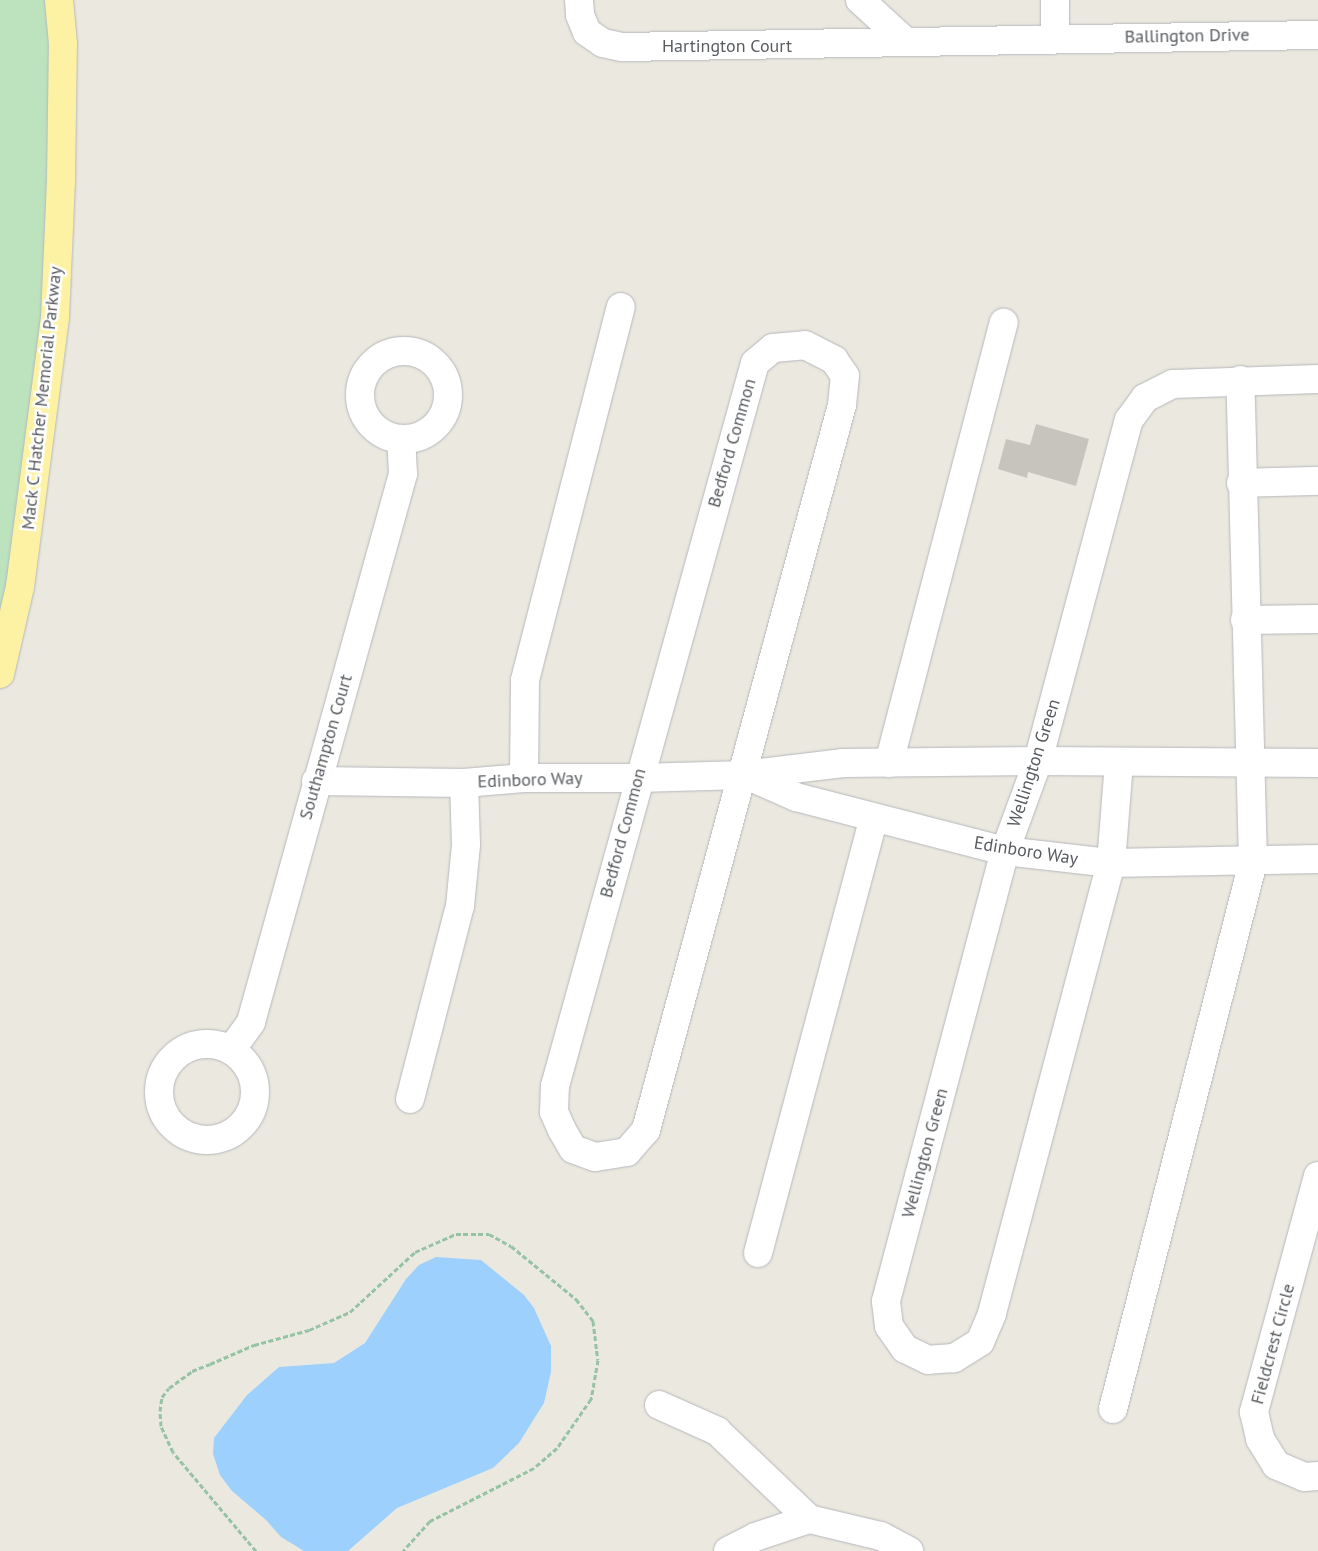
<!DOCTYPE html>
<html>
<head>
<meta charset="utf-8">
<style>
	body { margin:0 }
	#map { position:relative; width:1318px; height:1551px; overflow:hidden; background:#ebe9df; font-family:"PT Sans",sans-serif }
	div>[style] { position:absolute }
	.green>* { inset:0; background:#bce3bd }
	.water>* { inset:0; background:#9ed0fd }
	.building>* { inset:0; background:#c6c4bd }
	.path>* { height:3px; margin-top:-1.5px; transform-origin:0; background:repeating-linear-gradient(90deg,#95c3a4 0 5px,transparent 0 7.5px) }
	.roads { filter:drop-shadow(0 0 1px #b5b7bc) drop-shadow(0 0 1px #b5b7bc) }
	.minor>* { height:28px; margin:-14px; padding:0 14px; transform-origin:14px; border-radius:14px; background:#fff }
	.minor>.ring { margin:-14px; padding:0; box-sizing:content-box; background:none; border:28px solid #fff; border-radius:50% }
	.major>* { height:28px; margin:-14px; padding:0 14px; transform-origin:14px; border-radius:14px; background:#fdf2a3 }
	span { translate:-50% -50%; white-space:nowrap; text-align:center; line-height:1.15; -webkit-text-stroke:5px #fff; paint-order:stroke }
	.street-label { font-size:18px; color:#585c60 }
</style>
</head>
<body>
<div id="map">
	<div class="green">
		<div style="clip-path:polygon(0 0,59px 0,61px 182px,0 674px)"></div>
	</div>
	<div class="water">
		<div style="clip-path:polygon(436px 1257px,481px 1260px,524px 1295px,534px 1308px,551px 1346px,551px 1372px,544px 1403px,519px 1443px,493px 1468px,397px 1508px,348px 1551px,304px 1551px,281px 1537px,266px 1520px,232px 1491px,220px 1475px,213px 1454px,214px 1438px,247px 1395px,279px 1367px,334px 1363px,365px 1343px,406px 1279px,419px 1265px)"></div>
	</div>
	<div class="building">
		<div style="clip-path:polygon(1036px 424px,1089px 439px,1076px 486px,1028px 472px,1027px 478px,998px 469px,1006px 439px,1030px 445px)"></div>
	</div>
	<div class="path">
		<div style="left:256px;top:1551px;width:129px;rotate:-130deg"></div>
		<div style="left:173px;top:1452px;width:29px;rotate:-115deg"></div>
		<div style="left:161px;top:1426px;width:15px;rotate:-94deg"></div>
		<div style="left:160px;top:1411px;width:14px;rotate:-82deg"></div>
		<div style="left:162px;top:1397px;width:11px;rotate:-52deg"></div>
		<div style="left:169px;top:1388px;width:29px;rotate:-36deg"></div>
		<div style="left:192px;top:1371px;width:19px;rotate:-21deg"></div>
		<div style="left:210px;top:1364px;width:48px;rotate:-23.4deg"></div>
		<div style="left:254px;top:1345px;width:57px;rotate:-15.3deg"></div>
		<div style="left:309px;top:1330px;width:45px;rotate:-23.7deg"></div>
		<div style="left:350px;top:1312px;width:88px;rotate:-42.7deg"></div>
		<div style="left:415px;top:1252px;width:45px;rotate:-23.7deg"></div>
		<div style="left:456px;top:1234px;width:33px"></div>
		<div style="left:489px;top:1234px;width:25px;rotate:29deg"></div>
		<div style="left:511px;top:1246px;width:84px;rotate:39.2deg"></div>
		<div style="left:576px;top:1299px;width:28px;rotate:52deg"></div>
		<div style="left:593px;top:1321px;width:39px;rotate:83deg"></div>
		<div style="left:598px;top:1360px;width:40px;rotate:100deg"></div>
		<div style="left:591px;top:1399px;width:60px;rotate:124.8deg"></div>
		<div style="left:557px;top:1448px;width:30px;rotate:139deg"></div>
		<div style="left:534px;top:1468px;width:117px;rotate:153deg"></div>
		<div style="left:430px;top:1521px;width:40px;rotate:132deg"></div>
	</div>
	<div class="roads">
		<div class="minor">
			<div style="left:579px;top:0;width:15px;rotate:86deg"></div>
			<div style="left:580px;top:15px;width:18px;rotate:68deg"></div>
			<div style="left:587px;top:32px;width:19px;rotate:35deg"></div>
			<div style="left:603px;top:43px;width:19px;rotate:12deg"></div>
			<div style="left:622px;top:47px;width:696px;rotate:-0.99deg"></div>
			<div style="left:860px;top:0;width:61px;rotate:42.3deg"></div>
			<div style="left:1055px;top:0;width:38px;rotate:90deg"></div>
			<div style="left:805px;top:345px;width:33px;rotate:27deg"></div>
			<div style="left:834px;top:360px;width:19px;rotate:55deg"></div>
			<div style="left:845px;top:376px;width:29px;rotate:96deg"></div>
			<div style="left:842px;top:405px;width:751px;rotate:105.13deg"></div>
			<div style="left:646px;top:1130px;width:29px;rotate:131deg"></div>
			<div style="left:627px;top:1152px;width:32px;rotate:171deg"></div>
			<div style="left:595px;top:1157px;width:23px;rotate:-160deg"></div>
			<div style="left:573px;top:1149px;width:22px;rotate:-120deg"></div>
			<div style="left:562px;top:1130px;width:20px;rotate:-114deg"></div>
			<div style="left:554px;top:1112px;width:26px;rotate:-88deg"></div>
			<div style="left:555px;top:1086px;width:750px;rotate:-74.54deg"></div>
			<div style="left:755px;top:363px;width:23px;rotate:-40deg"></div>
			<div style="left:773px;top:348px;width:32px;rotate:-5deg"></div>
			<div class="ring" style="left:360px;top:351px;width:60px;height:60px"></div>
			<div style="left:1241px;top:483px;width:77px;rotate:-1.5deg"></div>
			<div style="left:1245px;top:620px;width:73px;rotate:-0.8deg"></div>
			<div style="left:1119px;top:762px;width:101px;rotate:94.5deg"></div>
			<div style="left:1111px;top:863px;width:466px;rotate:104.8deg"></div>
			<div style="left:992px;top:1314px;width:30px;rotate:113deg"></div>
			<div style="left:980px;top:1342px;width:31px;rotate:148deg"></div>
			<div style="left:954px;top:1358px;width:26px;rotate:176deg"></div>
			<div style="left:928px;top:1360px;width:25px;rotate:-154deg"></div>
			<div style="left:905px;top:1349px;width:28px;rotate:-125deg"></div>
			<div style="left:889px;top:1326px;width:25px;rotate:-97deg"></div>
			<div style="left:886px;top:1301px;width:465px;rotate:-75.2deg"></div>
			<div style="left:1005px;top:851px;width:96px;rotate:-69.9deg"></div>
			<div style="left:1038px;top:761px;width:353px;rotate:-75.1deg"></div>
			<div style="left:1129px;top:420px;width:27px;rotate:-54deg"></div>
			<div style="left:1145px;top:398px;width:31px;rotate:-27deg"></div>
			<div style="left:1173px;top:384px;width:145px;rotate:-2deg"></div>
			<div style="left:889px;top:763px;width:455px;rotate:-75.4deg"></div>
			<div style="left:746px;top:775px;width:55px;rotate:23.7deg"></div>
			<div style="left:796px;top:797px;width:216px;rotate:14.5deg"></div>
			<div style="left:1005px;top:851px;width:107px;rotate:6.5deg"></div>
			<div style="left:1111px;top:863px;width:207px;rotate:-1.1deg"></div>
			<div style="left:524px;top:778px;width:98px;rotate:-89.4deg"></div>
			<div style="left:525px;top:680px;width:385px;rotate:-75.6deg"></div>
			<div style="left:316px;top:781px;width:148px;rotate:0.8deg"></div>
			<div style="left:464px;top:783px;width:60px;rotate:-4.8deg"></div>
			<div style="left:524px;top:778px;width:114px"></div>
			<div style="left:638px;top:778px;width:106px;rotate:-1.6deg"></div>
			<div style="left:744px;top:775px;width:100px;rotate:-6.9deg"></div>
			<div style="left:843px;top:763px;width:195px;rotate:-0.6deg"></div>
			<div style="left:1038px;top:761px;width:280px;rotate:0.4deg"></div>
			<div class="ring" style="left:159px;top:1044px;width:68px;height:68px"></div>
			<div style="left:231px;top:1050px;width:34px;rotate:-54deg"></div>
			<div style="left:251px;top:1022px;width:569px;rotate:-74.5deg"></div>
			<div style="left:403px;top:474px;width:35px;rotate:-93deg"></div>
			<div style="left:410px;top:1099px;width:199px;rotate:-75.5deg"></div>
			<div style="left:460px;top:906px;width:61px;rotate:-84.4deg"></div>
			<div style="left:466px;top:845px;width:62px;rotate:-91.8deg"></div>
			<div style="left:1318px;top:1176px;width:245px;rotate:105.2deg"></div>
			<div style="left:1254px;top:1412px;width:28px;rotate:77deg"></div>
			<div style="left:1260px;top:1439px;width:31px;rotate:58deg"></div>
			<div style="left:1276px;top:1465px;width:30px;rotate:23deg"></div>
			<div style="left:1304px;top:1477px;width:14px;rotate:-4deg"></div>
			<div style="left:758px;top:1253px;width:450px;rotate:-75.1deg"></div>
			<div style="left:659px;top:1405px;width:64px;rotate:24.1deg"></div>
			<div style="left:717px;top:1431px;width:127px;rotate:43.7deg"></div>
			<div style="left:1113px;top:1409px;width:565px;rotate:-75.64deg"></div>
			<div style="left:1253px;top:862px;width:482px;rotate:-91.5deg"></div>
			<div style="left:728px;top:1551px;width:30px;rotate:-27deg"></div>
			<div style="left:755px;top:1537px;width:57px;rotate:-18.4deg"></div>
			<div style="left:809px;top:1519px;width:74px;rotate:13.3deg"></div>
			<div style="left:881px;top:1536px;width:32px;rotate:28deg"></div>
		</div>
		<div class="major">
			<div style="left:0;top:674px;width:89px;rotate:-77.1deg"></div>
			<div style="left:20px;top:587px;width:271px;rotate:-82.6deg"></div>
			<div style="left:55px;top:318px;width:136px;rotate:-87.5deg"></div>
			<div style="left:61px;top:182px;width:138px;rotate:-89.2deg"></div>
			<div style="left:63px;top:44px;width:44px;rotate:-95.2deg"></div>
		</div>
	</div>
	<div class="street-label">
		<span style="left:1187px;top:36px;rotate:-1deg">Ballington Drive</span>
		<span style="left:727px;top:46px">Hartington Court</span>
		<span style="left:42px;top:398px;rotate:-84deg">Mack C Hatcher Memorial Parkway</span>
		<span style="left:732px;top:443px;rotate:-74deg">Bedford Common</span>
		<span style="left:326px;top:747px;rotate:-74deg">Southampton Court</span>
		<span style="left:1034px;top:763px;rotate:-72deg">Wellington Green</span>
		<span style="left:530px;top:780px;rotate:-2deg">Edinboro Way</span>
		<span style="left:623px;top:833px;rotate:-75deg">Bedford Common</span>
		<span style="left:1026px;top:851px;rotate:9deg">Edinboro Way</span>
		<span style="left:925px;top:1153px;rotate:-75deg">Wellington Green</span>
		<span style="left:1273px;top:1344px;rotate:-75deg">Fieldcrest Circle</span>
	</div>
</div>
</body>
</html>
